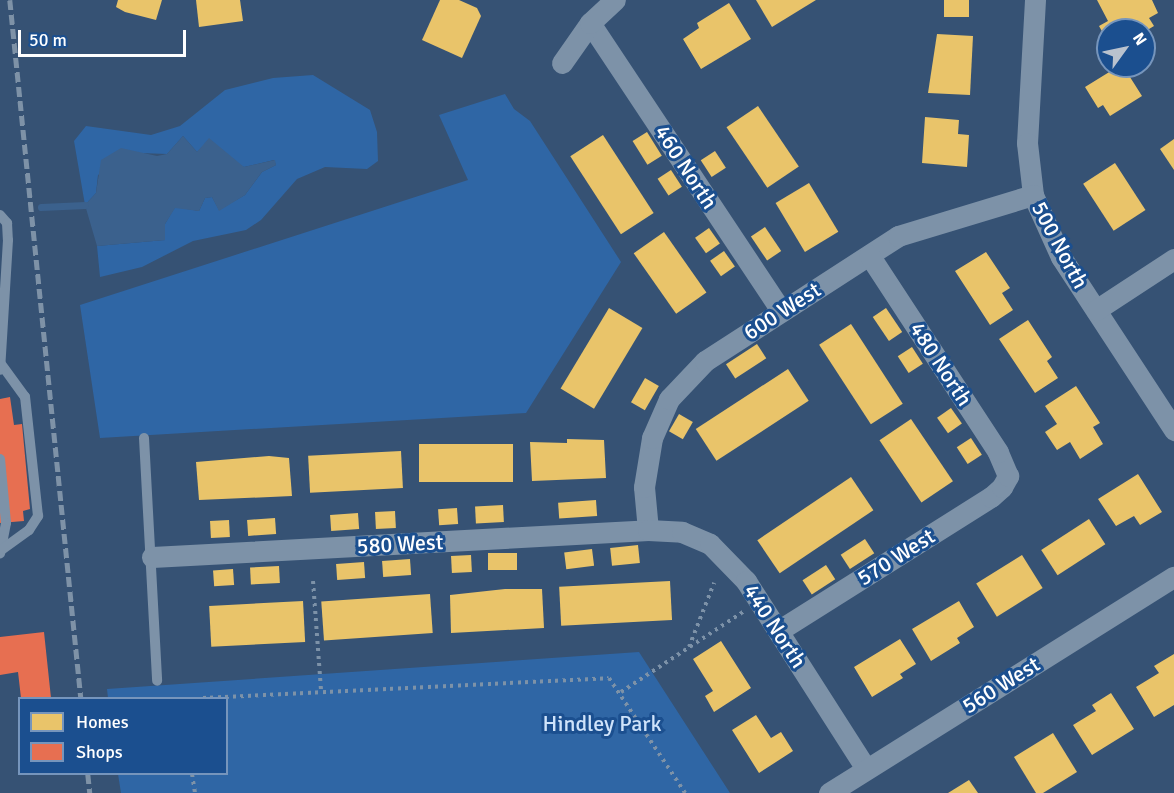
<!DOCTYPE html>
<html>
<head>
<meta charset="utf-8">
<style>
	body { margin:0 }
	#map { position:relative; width:1174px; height:793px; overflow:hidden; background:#365274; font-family:Signika,sans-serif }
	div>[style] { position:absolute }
	.green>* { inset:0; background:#2f66a5 }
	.water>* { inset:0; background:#3b618d }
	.homes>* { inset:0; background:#e9c46a; transform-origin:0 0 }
	.shops>* { inset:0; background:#e76f51 }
	.stream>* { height:7px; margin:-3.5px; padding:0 3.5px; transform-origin:3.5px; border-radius:3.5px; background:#3b618d }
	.path>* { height:4px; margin-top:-2px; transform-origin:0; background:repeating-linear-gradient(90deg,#7d92a8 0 3px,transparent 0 7.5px) }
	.service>* { height:10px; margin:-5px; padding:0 5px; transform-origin:5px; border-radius:5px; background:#7d92a8 }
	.minor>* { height:21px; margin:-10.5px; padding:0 10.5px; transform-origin:10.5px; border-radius:10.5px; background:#7d92a8 }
	.rail>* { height:4.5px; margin-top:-2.25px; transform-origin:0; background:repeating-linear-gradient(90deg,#7e92a7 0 10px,transparent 0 14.5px) }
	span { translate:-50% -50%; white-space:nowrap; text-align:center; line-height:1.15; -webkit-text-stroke:6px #1b4f8f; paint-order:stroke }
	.street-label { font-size:22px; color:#fff }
	.park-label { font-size:22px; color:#cfe3fa }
	.legend { position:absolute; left:18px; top:697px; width:210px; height:78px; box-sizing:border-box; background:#1b4f8f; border:2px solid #7695bc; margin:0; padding:8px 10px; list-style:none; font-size:18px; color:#fff }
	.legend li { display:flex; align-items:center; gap:12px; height:30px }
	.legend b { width:30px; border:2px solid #7695bc }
	.north { position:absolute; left:1096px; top:18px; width:60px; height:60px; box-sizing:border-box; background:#1b4f8f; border:2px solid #7695bc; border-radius:50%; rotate:57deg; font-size:16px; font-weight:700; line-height:24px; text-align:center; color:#fff }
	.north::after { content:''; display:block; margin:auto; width:21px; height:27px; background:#b9c2ce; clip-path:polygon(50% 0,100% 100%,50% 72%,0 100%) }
	.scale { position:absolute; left:18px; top:30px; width:168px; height:27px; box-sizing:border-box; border:3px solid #fff; border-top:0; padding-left:8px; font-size:18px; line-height:21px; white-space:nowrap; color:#fff; -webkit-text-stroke:4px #1b4f8f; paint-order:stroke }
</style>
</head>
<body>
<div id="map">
	<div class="green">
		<div style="clip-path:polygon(313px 75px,370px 110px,377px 132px,378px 161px,367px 169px,325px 167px,297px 179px,261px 220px,246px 230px,193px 241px,142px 267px,100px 277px,97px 246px,165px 240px,165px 224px,175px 207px,199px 211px,205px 198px,212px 197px,219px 210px,245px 195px,262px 172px,276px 165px,274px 160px,244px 167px,204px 146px,197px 152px,183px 136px,167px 154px,140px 153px,98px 175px,96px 193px,85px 205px,74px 141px,86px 126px,151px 135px,180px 126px,225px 90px,273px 78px)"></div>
		<div style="clip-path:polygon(505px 94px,514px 109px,530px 121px,621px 262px,526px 413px,100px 438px,80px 305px,468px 180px,439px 115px)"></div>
		<div style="clip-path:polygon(639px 652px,730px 793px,121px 793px,118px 774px,226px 774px,226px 698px,108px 698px,107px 689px)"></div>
	</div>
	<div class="water">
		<div style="clip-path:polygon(183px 136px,197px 152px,209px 138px,244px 167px,275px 160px,276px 165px,262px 172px,245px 195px,219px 211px,212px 197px,205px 198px,199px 211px,175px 208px,165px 224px,165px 240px,97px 246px,85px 205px,96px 193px,101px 160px,121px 148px,157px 156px,167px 154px)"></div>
	</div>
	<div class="homes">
		<div style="clip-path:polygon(118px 0,162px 0,156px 20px,125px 12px,116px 7px)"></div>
		<div style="clip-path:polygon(196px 0,240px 0,243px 21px,199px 27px)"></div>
		<div style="clip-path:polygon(440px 0,459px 0,477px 8px,481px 16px,462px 58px,422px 40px)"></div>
		<div style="clip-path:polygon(756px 0,816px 0,772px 27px)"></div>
		<div style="left:944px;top:0;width:25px;height:17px"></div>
		<div style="clip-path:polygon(1097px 0,1152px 0,1158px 13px,1149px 18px,1154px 26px,1144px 32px,1108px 30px,1108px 42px,1099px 26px,1108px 21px)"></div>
		<div style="clip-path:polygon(729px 3px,751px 39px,701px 69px,683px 39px,699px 28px,697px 23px)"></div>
		<div style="clip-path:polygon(937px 34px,973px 36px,970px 95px,928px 93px)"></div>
		<div style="clip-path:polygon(1119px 66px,1123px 66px,1142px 96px,1110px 116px,1103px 105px,1098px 108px,1085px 87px)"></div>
		<div style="left:758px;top:106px;width:73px;height:38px;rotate:56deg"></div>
		<div style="clip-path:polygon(925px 117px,959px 120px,958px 134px,969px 135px,967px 167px,922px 163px)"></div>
		<div style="left:647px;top:132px;width:28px;height:17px;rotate:58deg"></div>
		<div style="left:603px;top:135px;width:93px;height:39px;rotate:57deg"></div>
		<div style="clip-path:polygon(1174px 139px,1174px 170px,1160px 149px)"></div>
		<div style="left:715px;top:151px;width:20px;height:17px;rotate:57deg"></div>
		<div style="left:1115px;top:163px;width:56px;height:38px;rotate:57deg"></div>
		<div style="left:671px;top:170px;width:20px;height:16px;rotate:57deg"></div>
		<div style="left:809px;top:183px;width:57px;height:39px;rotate:59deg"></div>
		<div style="left:765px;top:227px;width:29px;height:17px;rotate:56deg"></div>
		<div style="left:709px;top:228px;width:19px;height:17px;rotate:55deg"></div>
		<div style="left:664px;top:232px;width:74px;height:37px;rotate:55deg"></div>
		<div style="left:724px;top:251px;width:19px;height:17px;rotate:55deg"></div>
		<div style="clip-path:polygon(986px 252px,1010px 288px,1002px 293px,1013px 310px,990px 325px,955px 271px)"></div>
		<div style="left:609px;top:308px;width:39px;height:94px;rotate:31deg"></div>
		<div style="left:886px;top:308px;width:29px;height:16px;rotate:56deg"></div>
		<div style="clip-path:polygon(1028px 320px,1052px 357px,1047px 361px,1058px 378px,1035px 393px,999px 339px)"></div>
		<div style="left:851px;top:324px;width:95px;height:38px;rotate:57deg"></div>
		<div style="left:757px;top:344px;width:17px;height:37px;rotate:57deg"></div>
		<div style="left:912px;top:347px;width:20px;height:17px;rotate:57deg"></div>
		<div style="left:788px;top:369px;width:38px;height:110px;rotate:57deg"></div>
		<div style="left:645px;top:378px;width:16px;height:28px;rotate:30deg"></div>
		<div style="clip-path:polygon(1076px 386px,1100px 423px,1093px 427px,1103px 444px,1080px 459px,1070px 442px,1057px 450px,1045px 432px,1057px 424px,1045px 406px)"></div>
		<div style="left:951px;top:408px;width:19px;height:17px;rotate:55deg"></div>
		<div style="left:679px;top:414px;width:16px;height:20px;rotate:30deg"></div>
		<div style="left:911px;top:419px;width:75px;height:38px;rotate:56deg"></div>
		<div style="left:971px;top:438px;width:20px;height:17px;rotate:57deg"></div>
		<div style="clip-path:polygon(567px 439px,604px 440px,606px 478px,532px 481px,530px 442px,567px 443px)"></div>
		<div style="left:513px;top:444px;width:38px;height:94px;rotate:90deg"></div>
		<div style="left:401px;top:451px;width:37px;height:93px;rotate:87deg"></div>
		<div style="clip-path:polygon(269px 456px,289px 458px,292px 496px,199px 500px,196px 462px)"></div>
		<div style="clip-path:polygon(1138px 474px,1162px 512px,1140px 525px,1134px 516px,1116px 526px,1098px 499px)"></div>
		<div style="left:851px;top:477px;width:40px;height:113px;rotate:56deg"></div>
		<div style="left:596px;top:500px;width:16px;height:38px;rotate:86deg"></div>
		<div style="left:503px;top:505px;width:17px;height:28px;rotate:87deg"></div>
		<div style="left:457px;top:508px;width:16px;height:19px;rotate:86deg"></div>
		<div style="left:395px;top:511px;width:17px;height:20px;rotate:87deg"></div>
		<div style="left:358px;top:513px;width:16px;height:28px;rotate:86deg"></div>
		<div style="left:275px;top:518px;width:16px;height:28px;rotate:86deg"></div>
		<div style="left:1089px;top:519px;width:30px;height:57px;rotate:57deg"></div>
		<div style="left:229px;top:520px;width:17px;height:19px;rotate:87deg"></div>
		<div style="left:865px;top:539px;width:17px;height:29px;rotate:57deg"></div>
		<div style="left:638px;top:545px;width:18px;height:28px;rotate:84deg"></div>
		<div style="left:592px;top:549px;width:17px;height:28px;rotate:83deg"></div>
		<div style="left:517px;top:553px;width:17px;height:29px;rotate:90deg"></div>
		<div style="left:471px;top:555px;width:17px;height:20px;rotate:87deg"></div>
		<div style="left:1022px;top:555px;width:39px;height:54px;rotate:58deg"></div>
		<div style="left:410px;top:559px;width:16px;height:28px;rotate:86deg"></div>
		<div style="left:364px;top:562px;width:16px;height:28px;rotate:86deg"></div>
		<div style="left:826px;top:565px;width:17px;height:28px;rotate:57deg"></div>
		<div style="left:279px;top:566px;width:17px;height:29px;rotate:87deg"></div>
		<div style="left:233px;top:569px;width:16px;height:20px;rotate:86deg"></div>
		<div style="left:670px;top:581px;width:39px;height:111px;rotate:87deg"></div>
		<div style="clip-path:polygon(505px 589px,542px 589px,544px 628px,451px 633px,450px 595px)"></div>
		<div style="left:430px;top:594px;width:39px;height:109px;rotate:86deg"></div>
		<div style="left:303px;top:601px;width:41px;height:94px;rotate:87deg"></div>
		<div style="clip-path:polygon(959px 601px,974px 627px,957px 638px,960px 643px,931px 661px,912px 629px)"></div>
		<div style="clip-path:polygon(900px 639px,916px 664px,900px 674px,903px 678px,872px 697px,854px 667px)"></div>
		<div style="clip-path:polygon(721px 641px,751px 688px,714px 712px,705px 696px,713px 691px,693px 659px)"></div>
		<div style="clip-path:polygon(1174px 654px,1174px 705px,1154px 717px,1136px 687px,1159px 673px,1154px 666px)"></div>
		<div style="clip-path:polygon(1111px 693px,1134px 729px,1092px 755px,1073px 725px,1096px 711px,1092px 705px)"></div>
		<div style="clip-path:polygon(756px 715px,771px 738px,781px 732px,793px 751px,759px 773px,732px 730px)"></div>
		<div style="clip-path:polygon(1053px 733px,1077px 772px,1043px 793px,1036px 793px,1014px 757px)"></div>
		<div style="clip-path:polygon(969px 780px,978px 793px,948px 793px)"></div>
	</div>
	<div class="shops">
		<div style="clip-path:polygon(10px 397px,14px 425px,22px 424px,30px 509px,23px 511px,24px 521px,0 523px,0 399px)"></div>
		<div style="clip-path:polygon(44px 632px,51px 698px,21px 698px,18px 672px,0 675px,0 637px)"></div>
	</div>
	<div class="stream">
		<div style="left:41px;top:207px;width:44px;rotate:-2.6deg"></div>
	</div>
	<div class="path">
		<div style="left:313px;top:581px;width:110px;rotate:85.8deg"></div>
		<div style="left:689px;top:647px;width:69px;rotate:-68.7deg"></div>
		<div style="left:621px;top:692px;width:146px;rotate:-33.3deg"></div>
		<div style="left:203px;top:698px;width:406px;rotate:-2.8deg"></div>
		<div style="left:609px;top:678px;width:138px;rotate:56.5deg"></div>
		<div style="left:192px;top:774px;width:19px;rotate:81deg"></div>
	</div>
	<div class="service">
		<div style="left:0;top:215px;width:11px;rotate:49deg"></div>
		<div style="left:7px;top:223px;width:17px;rotate:87deg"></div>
		<div style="left:8px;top:240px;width:130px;rotate:93.5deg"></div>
		<div style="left:144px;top:438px;width:243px;rotate:86.9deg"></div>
		<div style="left:0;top:459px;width:64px;rotate:84.6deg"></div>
		<div style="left:6px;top:523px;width:31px;rotate:101deg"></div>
		<div style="left:0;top:551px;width:36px;rotate:-36deg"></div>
		<div style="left:29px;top:530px;width:17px;rotate:-57deg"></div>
		<div style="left:38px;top:516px;width:120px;rotate:-96.2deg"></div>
		<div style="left:25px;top:397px;width:41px;rotate:-126deg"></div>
	</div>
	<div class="minor">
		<div style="left:1035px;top:0;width:143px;rotate:93.2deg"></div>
		<div style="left:1027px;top:143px;width:52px;rotate:83.4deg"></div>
		<div style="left:1033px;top:195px;width:68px;rotate:65.7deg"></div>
		<div style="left:1061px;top:257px;width:207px;rotate:56.8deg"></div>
		<div style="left:590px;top:23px;width:346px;rotate:56.4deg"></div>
		<div style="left:562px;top:63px;width:49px;rotate:-55deg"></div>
		<div style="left:590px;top:23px;width:34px;rotate:-43deg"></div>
		<div style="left:1096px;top:310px;width:93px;rotate:-33.2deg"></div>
		<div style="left:648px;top:530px;width:43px;rotate:-95.3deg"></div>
		<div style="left:644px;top:487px;width:50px;rotate:-80.7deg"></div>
		<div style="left:652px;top:438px;width:43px;rotate:-66.4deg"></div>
		<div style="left:669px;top:399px;width:52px;rotate:-46.5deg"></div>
		<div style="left:705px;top:361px;width:230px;rotate:-32.9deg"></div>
		<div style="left:898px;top:236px;width:141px;rotate:-16.9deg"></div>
		<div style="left:152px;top:557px;width:497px;rotate:-3.1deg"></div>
		<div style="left:648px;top:530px;width:34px;rotate:3deg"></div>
		<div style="left:682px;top:532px;width:30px;rotate:23deg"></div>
		<div style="left:710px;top:544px;width:52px;rotate:45.8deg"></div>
		<div style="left:746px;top:581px;width:223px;rotate:57.4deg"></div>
		<div style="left:778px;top:631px;width:252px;rotate:-32.2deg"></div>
		<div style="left:991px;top:497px;width:15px;rotate:-42deg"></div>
		<div style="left:1002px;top:487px;width:13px;rotate:-61deg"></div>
		<div style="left:1008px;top:476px;width:26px;rotate:-113deg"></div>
		<div style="left:998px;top:452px;width:235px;rotate:-123.2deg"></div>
		<div style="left:829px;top:793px;width:407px;rotate:-32.1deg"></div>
	</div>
	<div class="rail">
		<div style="left:10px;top:0;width:702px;rotate:84.19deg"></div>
		<div style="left:88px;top:774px;width:19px;rotate:84deg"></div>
	</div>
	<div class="street-label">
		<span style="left:686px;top:167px;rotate:57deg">460 North</span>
		<span style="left:1060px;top:245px;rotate:62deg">500 North</span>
		<span style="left:782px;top:311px;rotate:-33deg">600 West</span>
		<span style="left:941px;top:364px;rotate:57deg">480 North</span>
		<span style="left:400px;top:544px;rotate:-3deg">580 West</span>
		<span style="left:896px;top:557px;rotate:-32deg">570 West</span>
		<span style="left:775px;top:626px;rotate:57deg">440 North</span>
		<span style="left:1001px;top:685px;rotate:-32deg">560 West</span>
	</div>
	<div class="park-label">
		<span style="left:602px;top:724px">Hindley Park</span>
	</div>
	<ul class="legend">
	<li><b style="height:16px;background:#e9c46a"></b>Homes</li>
	<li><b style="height:16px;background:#e76f51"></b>Shops</li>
	</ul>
	<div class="north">N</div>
	<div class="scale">50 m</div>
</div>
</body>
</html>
